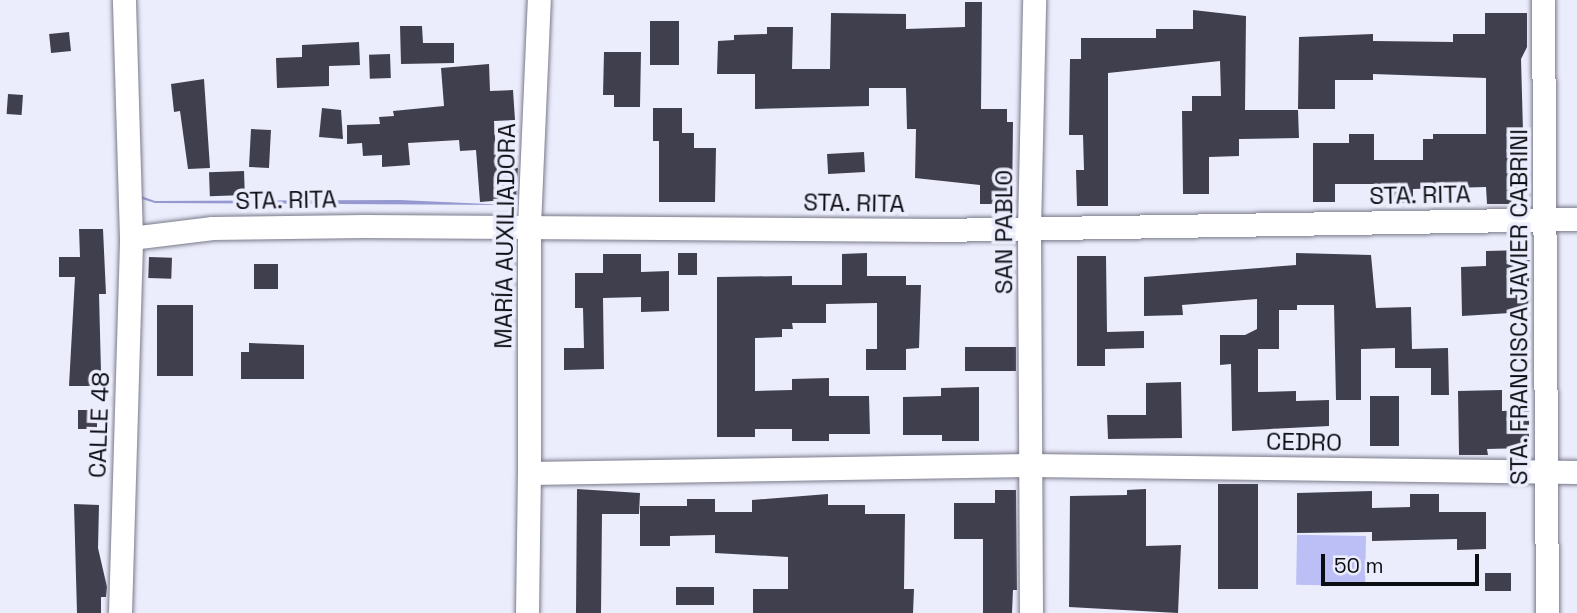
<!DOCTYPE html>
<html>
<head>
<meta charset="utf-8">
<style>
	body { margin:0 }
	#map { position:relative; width:1577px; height:613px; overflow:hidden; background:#ecedfc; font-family:"Space Grotesk",sans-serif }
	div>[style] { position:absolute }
	.green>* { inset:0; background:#bcbff6; transform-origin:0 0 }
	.water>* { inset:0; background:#9698d0 }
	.building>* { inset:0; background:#3f3f4e; transform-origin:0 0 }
	.roads { filter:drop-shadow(0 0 2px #797a8b) drop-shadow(0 0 2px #797a8b) }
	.minor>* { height:23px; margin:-11.5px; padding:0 11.5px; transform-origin:11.5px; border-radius:11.5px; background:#fff }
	span { translate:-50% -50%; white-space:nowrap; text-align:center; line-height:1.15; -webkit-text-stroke:7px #ecedfc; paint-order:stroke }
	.street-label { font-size:24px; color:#0c0d13 }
	.scale { position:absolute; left:1321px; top:554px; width:158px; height:32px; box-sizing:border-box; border:4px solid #0c0d13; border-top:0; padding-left:9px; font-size:21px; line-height:24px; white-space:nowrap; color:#0c0d13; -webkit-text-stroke:5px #ecedfc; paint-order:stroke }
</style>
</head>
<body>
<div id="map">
	<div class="green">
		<div style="left:1366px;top:536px;width:50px;height:69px;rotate:91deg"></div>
	</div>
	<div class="water">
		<div style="clip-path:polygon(137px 158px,141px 196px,155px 201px,400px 200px,509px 205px,155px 203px,139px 198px)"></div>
	</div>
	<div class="building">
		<div style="clip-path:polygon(965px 2px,982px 2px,981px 109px,1007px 109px,1007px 122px,1013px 122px,1012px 204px,980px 204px,980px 185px,915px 178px,916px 129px,907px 129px,906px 88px,869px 88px,869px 106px,755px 109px,755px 74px,717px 74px,718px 41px,734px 40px,734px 35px,767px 34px,767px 27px,793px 27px,792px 69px,830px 69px,831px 13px,906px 14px,906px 29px,965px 27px)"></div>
		<div style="clip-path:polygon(1193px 10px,1246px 16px,1245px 110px,1298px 110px,1299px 138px,1239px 139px,1239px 156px,1209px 157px,1209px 194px,1183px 194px,1182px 111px,1192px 111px,1192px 96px,1221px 96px,1220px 61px,1108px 73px,1108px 206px,1077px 206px,1076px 170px,1084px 170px,1083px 135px,1069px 135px,1070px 59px,1081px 59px,1081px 38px,1156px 38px,1156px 29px,1193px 29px)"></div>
		<div style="clip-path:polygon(1485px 13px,1527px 13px,1527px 47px,1521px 59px,1525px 204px,1487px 204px,1486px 187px,1413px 189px,1413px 203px,1394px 203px,1394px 184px,1335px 184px,1335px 202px,1313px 202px,1313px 143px,1349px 143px,1349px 134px,1374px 134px,1374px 160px,1423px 160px,1423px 139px,1433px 139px,1433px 134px,1486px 134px,1486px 78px,1373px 74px,1373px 80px,1335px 80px,1335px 109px,1298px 109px,1299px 37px,1373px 34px,1373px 41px,1453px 42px,1453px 34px,1485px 34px)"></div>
		<div style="left:650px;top:21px;width:29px;height:44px"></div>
		<div style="clip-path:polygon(400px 26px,422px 26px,423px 43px,454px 43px,454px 63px,401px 64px)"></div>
		<div style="left:69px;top:32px;width:19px;height:20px;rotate:84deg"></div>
		<div style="clip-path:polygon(359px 42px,360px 65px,329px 66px,329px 86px,277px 88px,276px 58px,302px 57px,302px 45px)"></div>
		<div style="clip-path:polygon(604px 52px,641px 52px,640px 107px,614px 107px,614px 95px,603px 95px)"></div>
		<div style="left:390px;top:54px;width:24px;height:21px;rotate:88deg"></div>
		<div style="clip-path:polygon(489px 64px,490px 91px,513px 90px,515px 120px,494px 121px,497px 170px,518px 168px,516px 199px,480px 202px,476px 150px,460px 151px,459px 140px,408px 143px,410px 165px,382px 167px,382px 155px,363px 156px,362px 143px,347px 144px,347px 125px,380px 124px,379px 117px,394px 116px,393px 111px,444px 106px,441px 68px)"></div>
		<div style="clip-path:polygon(204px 79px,210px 168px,188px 169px,180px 111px,174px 112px,171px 84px)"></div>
		<div style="left:8px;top:94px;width:15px;height:20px;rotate:4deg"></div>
		<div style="clip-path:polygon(322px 108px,341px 110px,343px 139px,319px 137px)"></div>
		<div style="clip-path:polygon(653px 108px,682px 108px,682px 133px,694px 133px,694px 148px,716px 148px,715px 202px,659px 202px,659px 141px,653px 141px)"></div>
		<div style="left:251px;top:129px;width:20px;height:38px;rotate:3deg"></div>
		<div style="left:864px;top:152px;width:20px;height:37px;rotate:87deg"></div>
		<div style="left:244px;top:171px;width:24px;height:35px;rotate:88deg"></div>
		<div style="clip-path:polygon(79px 229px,103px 229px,106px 294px,99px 294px,101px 372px,92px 372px,92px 386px,69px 386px,75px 277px,59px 277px,59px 257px,80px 257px)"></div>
		<div style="clip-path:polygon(1530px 250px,1528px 312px,1462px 316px,1461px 267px,1486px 266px,1486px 251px)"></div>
		<div style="left:678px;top:253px;width:19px;height:22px"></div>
		<div style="clip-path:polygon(867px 253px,867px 276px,906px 276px,906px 285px,921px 285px,919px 348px,906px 349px,906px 370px,866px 370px,866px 349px,877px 349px,877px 303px,826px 304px,826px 323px,792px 323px,793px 329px,782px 329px,782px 337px,755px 338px,755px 391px,792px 390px,792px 379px,829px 378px,829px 396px,869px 396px,870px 434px,829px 434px,829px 441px,792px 441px,792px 429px,755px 429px,755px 437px,717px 437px,717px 277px,792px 276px,792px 285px,842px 285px,842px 254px)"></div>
		<div style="clip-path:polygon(1296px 253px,1371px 255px,1376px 308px,1411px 307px,1412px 349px,1448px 348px,1449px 395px,1431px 395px,1431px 368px,1395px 368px,1395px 348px,1361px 349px,1361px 400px,1336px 400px,1334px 305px,1297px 305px,1297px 310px,1279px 310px,1279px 349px,1258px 349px,1258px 392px,1296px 391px,1296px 401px,1329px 400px,1329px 426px,1232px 431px,1231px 364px,1220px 365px,1220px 335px,1245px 335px,1257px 329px,1257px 299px,1182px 305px,1183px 315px,1144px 316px,1144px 277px,1296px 265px)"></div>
		<div style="clip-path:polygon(603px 254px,641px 254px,641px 272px,669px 271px,669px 311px,641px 312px,641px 297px,603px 298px,604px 369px,564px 370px,564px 348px,584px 348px,583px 308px,575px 308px,575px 273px,603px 273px)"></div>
		<div style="clip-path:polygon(1077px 256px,1106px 256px,1107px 332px,1144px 331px,1144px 348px,1105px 349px,1105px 366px,1077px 366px)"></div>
		<div style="left:149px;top:257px;width:23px;height:21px;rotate:2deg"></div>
		<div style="left:254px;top:264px;width:24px;height:25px"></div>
		<div style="left:157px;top:305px;width:36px;height:71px"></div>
		<div style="clip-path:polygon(249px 343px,304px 345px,304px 379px,241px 379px,241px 352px,249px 352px)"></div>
		<div style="left:1016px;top:347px;width:24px;height:51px;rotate:90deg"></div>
		<div style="clip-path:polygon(1181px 382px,1182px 438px,1108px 439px,1107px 415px,1146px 415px,1146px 383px)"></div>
		<div style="clip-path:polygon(979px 387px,979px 441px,942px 441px,942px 435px,903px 435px,903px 397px,941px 396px,941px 388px)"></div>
		<div style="clip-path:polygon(1502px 390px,1502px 411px,1529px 410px,1529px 448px,1487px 449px,1488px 455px,1459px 455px,1458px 391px)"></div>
		<div style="left:1370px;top:396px;width:29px;height:50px"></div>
		<div style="left:78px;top:410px;width:19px;height:19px"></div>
		<div style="left:1218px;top:484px;width:40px;height:105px"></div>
		<div style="clip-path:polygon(577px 489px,640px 493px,639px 514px,602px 514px,601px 613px,576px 613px)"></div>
		<div style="clip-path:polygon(1146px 489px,1146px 546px,1181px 545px,1178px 613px,1069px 607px,1070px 496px,1127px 495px,1127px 490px)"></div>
		<div style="clip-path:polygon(995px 490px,1016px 490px,1017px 590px,1013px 590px,1012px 613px,983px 613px,983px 539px,954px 539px,954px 503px,995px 503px)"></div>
		<div style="clip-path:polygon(1372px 491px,1372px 508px,1410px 507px,1410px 494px,1439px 494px,1439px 512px,1486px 512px,1486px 549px,1457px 550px,1457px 539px,1372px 541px,1372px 532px,1297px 533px,1297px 493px)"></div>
		<div style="clip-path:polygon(828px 494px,828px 505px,865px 505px,865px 514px,905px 514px,904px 589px,914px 589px,913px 613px,753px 613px,753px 589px,788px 589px,788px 557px,715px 553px,715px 535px,670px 536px,670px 546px,640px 546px,640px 506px,687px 506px,687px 499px,715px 499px,715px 512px,752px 512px,752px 500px)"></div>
		<div style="clip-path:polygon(74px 504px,99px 505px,98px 548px,107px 587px,106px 597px,101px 597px,101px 613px,77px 613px)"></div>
		<div style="left:1485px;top:573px;width:26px;height:18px"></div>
		<div style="left:676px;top:587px;width:38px;height:18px"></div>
	</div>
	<div class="roads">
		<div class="minor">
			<div style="left:1543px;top:0;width:613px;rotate:89.63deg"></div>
			<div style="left:131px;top:238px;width:82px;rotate:-7deg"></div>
			<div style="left:212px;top:228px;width:152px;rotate:-0.8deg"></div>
			<div style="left:364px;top:226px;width:574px;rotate:0.4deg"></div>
			<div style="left:938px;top:230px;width:639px;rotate:-0.99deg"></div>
			<div style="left:529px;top:473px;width:248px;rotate:-90deg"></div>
			<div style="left:529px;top:225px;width:225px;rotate:-87.5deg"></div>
			<div style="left:120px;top:613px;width:375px;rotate:-88.3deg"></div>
			<div style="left:131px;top:238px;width:238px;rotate:-91.7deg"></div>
			<div style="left:527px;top:613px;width:140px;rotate:-89.2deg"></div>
			<div style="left:529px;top:473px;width:501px;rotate:-0.91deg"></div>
			<div style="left:1030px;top:465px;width:547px;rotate:0.73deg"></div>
			<div style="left:1031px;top:613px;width:385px;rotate:-90.3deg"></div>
			<div style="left:1029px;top:228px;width:228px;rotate:-88.7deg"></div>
		</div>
	</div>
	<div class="street-label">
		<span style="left:1420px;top:195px;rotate:-1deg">STA. RITA</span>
		<span style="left:286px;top:200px;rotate:-1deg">STA. RITA</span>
		<span style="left:854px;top:203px;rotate:1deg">STA. RITA</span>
		<span style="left:1004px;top:232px;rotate:-90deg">SAN PABLO</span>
		<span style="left:505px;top:236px;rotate:-89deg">MARÍA AUXILIADORA</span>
		<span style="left:1519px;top:307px;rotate:-90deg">STA. FRANCISCA JAVIER CABRINI</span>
		<span style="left:99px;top:425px;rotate:-88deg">CALLE 48</span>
		<span style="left:1304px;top:442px;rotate:1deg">CEDRO</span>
	</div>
	<div class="scale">50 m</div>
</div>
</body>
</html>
